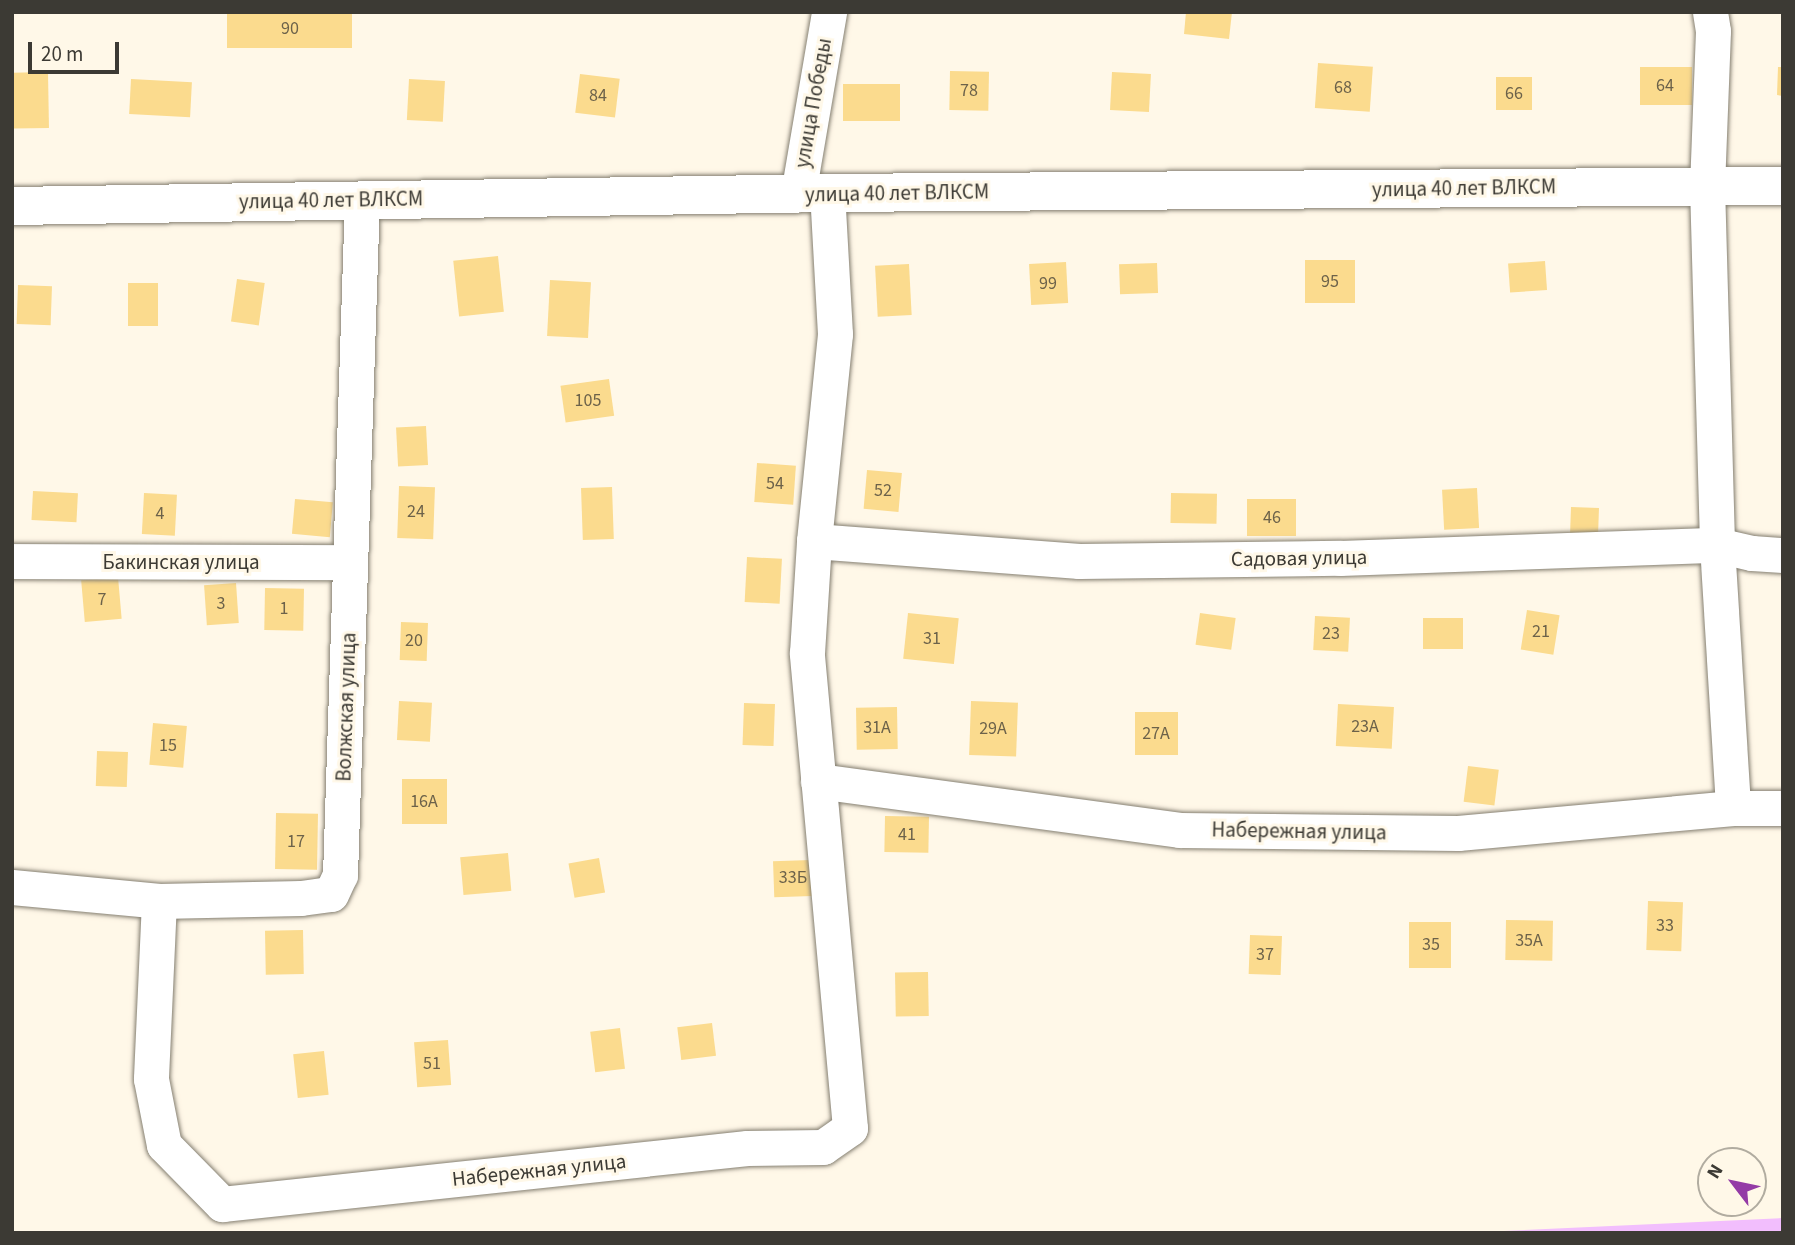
<!DOCTYPE html>
<html>
<head>
<meta charset="utf-8">
<style>
	body { margin:0 }
	#map { position:relative; width:1795px; height:1245px; overflow:hidden; background:#fff8e8; font-family:"Source Sans 3",sans-serif }
	div>[style] { position:absolute }
	.water>* { inset:0; background:#f2befd }
	.building>* { inset:0; background:#fbdb8e; transform-origin:0 0 }
	.roads { filter:drop-shadow(0 0 2px #857f71) drop-shadow(0 0 2px #857f71) }
	.minor>* { height:35px; margin:-17.5px; padding:0 17.5px; transform-origin:17.5px; border-radius:17.5px; background:#fff }
	.tertiary>* { height:38px; margin:-19px; padding:0 19px; transform-origin:19px; border-radius:19px; background:#fff }
	span { translate:-50% -50%; white-space:nowrap; text-align:center; line-height:1.15; -webkit-text-stroke:6px #fff8e8; paint-order:stroke }
	.number-label { font-size:18px; color:#6c624a }
	.number-label span { -webkit-text-stroke-width:0 }
	.street-label { font-size:21px; color:#3c3a34 }
	.frame { position:absolute; inset:0; border:14px solid #3c3a34; pointer-events:none }
	.north { position:absolute; left:1697px; top:1147px; width:70px; height:70px; box-sizing:border-box; background:#fff8e8; border:2px solid #b1aca0; border-radius:50%; rotate:302deg; font-size:19px; font-weight:700; line-height:28px; text-align:center; color:#3c3a34 }
	.north::after { content:''; display:block; margin:auto; width:24px; height:32px; background:#943ba6; clip-path:polygon(50% 0,100% 100%,50% 72%,0 100%) }
	.scale { position:absolute; left:28px; top:42px; width:91px; height:32px; box-sizing:border-box; border:4px solid #3c3a34; border-top:0; padding-left:9px; font-size:21px; line-height:24px; white-space:nowrap; color:#3c3a34; -webkit-text-stroke:5px #fff8e8; paint-order:stroke }
</style>
</head>
<body>
<div id="map">
	<div class="water">
		<div style="clip-path:polygon(1783px 1218px,1783px 1233px,1460px 1233px)"></div>
	</div>
	<div class="building">
		<div style="left:227px;top:12px;width:125px;height:36px"></div>
		<div style="clip-path:polygon(1186px 12px,1232px 12px,1229px 39px,1184px 34px)"></div>
		<div style="left:1318px;top:63px;width:55px;height:45px;rotate:4deg"></div>
		<div style="left:1640px;top:67px;width:52px;height:38px"></div>
		<div style="clip-path:polygon(1778px 67px,1783px 67px,1783px 96px,1777px 95px)"></div>
		<div style="left:950px;top:71px;width:39px;height:39px;rotate:1deg"></div>
		<div style="left:48px;top:72px;width:56px;height:36px;rotate:89deg"></div>
		<div style="left:1112px;top:72px;width:39px;height:38px;rotate:3deg"></div>
		<div style="left:580px;top:74px;width:40px;height:39px;rotate:7deg"></div>
		<div style="left:1532px;top:77px;width:33px;height:36px;rotate:90deg"></div>
		<div style="left:131px;top:79px;width:61px;height:35px;rotate:3deg"></div>
		<div style="left:409px;top:79px;width:36px;height:41px;rotate:3deg"></div>
		<div style="left:843px;top:84px;width:57px;height:37px"></div>
		<div style="left:498px;top:256px;width:56px;height:45px;rotate:84deg"></div>
		<div style="left:1305px;top:260px;width:50px;height:43px"></div>
		<div style="left:1545px;top:261px;width:29px;height:37px;rotate:86deg"></div>
		<div style="left:1066px;top:262px;width:41px;height:37px;rotate:87deg"></div>
		<div style="left:1157px;top:263px;width:30px;height:38px;rotate:88deg"></div>
		<div style="left:909px;top:264px;width:51px;height:34px;rotate:87deg"></div>
		<div style="left:237px;top:279px;width:28px;height:43px;rotate:8deg"></div>
		<div style="left:550px;top:280px;width:41px;height:56px;rotate:3deg"></div>
		<div style="left:158px;top:283px;width:43px;height:30px;rotate:90deg"></div>
		<div style="left:18px;top:285px;width:34px;height:39px;rotate:2deg"></div>
		<div style="left:609px;top:379px;width:37px;height:49px;rotate:82deg"></div>
		<div style="left:426px;top:426px;width:39px;height:30px;rotate:87deg"></div>
		<div style="left:757px;top:463px;width:39px;height:39px;rotate:4deg"></div>
		<div style="left:867px;top:470px;width:35px;height:39px;rotate:5deg"></div>
		<div style="left:399px;top:486px;width:36px;height:52px;rotate:2deg"></div>
		<div style="left:612px;top:487px;width:52px;height:31px;rotate:88deg"></div>
		<div style="left:1477px;top:488px;width:40px;height:35px;rotate:87deg"></div>
		<div style="left:33px;top:491px;width:45px;height:29px;rotate:3deg"></div>
		<div style="left:144px;top:493px;width:33px;height:41px;rotate:3deg"></div>
		<div style="left:1171px;top:493px;width:46px;height:30px;rotate:1deg"></div>
		<div style="left:295px;top:499px;width:38px;height:35px;rotate:5deg"></div>
		<div style="left:1296px;top:499px;width:37px;height:49px;rotate:90deg"></div>
		<div style="left:1571px;top:507px;width:28px;height:28px;rotate:2deg"></div>
		<div style="left:747px;top:557px;width:35px;height:45px;rotate:3deg"></div>
		<div style="left:118px;top:577px;width:42px;height:37px;rotate:85deg"></div>
		<div style="left:236px;top:583px;width:40px;height:32px;rotate:86deg"></div>
		<div style="left:265px;top:588px;width:39px;height:42px;rotate:1deg"></div>
		<div style="left:1527px;top:610px;width:33px;height:40px;rotate:9deg"></div>
		<div style="left:908px;top:613px;width:51px;height:46px;rotate:6deg"></div>
		<div style="left:1200px;top:613px;width:36px;height:32px;rotate:8deg"></div>
		<div style="left:1315px;top:616px;width:35px;height:34px;rotate:3deg"></div>
		<div style="left:1423px;top:618px;width:40px;height:31px"></div>
		<div style="left:401px;top:622px;width:27px;height:38px;rotate:2deg"></div>
		<div style="left:399px;top:701px;width:33px;height:39px;rotate:3deg"></div>
		<div style="left:971px;top:701px;width:47px;height:54px;rotate:2deg"></div>
		<div style="left:744px;top:703px;width:31px;height:42px;rotate:2deg"></div>
		<div style="left:1338px;top:704px;width:56px;height:42px;rotate:3deg"></div>
		<div style="left:897px;top:707px;width:42px;height:41px;rotate:89deg"></div>
		<div style="left:1135px;top:712px;width:43px;height:43px"></div>
		<div style="left:153px;top:723px;width:34px;height:42px;rotate:5deg"></div>
		<div style="left:97px;top:751px;width:31px;height:35px;rotate:2deg"></div>
		<div style="left:1468px;top:766px;width:31px;height:36px;rotate:7deg"></div>
		<div style="left:402px;top:779px;width:45px;height:45px"></div>
		<div style="left:276px;top:813px;width:42px;height:56px;rotate:1deg"></div>
		<div style="left:885px;top:816px;width:44px;height:36px;rotate:1deg"></div>
		<div style="left:508px;top:853px;width:38px;height:48px;rotate:85deg"></div>
		<div style="left:599px;top:858px;width:35px;height:31px;rotate:80deg"></div>
		<div style="left:811px;top:860px;width:36px;height:38px;rotate:88deg"></div>
		<div style="left:1648px;top:901px;width:35px;height:49px;rotate:2deg"></div>
		<div style="left:1506px;top:920px;width:47px;height:40px;rotate:1deg"></div>
		<div style="left:1409px;top:922px;width:42px;height:46px"></div>
		<div style="left:303px;top:930px;width:44px;height:38px;rotate:89deg"></div>
		<div style="left:1250px;top:935px;width:32px;height:39px;rotate:2deg"></div>
		<div style="left:928px;top:972px;width:44px;height:33px;rotate:89deg"></div>
		<div style="left:712px;top:1023px;width:33px;height:35px;rotate:83deg"></div>
		<div style="left:620px;top:1028px;width:41px;height:30px;rotate:83deg"></div>
		<div style="left:448px;top:1040px;width:45px;height:34px;rotate:86deg"></div>
		<div style="left:324px;top:1051px;width:44px;height:31px;rotate:84deg"></div>
	</div>
	<div class="roads">
		<div class="minor">
			<div style="left:1710px;top:12px;width:19px;rotate:81deg"></div>
			<div style="left:1713px;top:31px;width:154px;rotate:92.2deg"></div>
			<div style="left:1707px;top:185px;width:360px;rotate:88.4deg"></div>
			<div style="left:1717px;top:545px;width:263px;rotate:86.5deg"></div>
			<div style="left:798px;top:194px;width:185px;rotate:-80.3deg"></div>
			<div style="left:814px;top:541px;width:266px;rotate:4.3deg"></div>
			<div style="left:1079px;top:561px;width:261px;rotate:-0.7deg"></div>
			<div style="left:1340px;top:558px;width:377px;rotate:-2deg"></div>
			<div style="left:1717px;top:545px;width:36px;rotate:13deg"></div>
			<div style="left:1752px;top:553px;width:31px;rotate:4deg"></div>
			<div style="left:12px;top:561px;width:338px;rotate:0.2deg"></div>
			<div style="left:818px;top:781px;width:364px;rotate:7.7deg"></div>
			<div style="left:1179px;top:830px;width:279px;rotate:0.6deg"></div>
			<div style="left:1458px;top:833px;width:276px;rotate:-5.2deg"></div>
			<div style="left:1733px;top:808px;width:50px"></div>
			<div style="left:12px;top:887px;width:148px;rotate:5.4deg"></div>
			<div style="left:159px;top:901px;width:142px;rotate:-1.2deg"></div>
			<div style="left:301px;top:898px;width:30px;rotate:-8deg"></div>
			<div style="left:331px;top:894px;width:21px;rotate:-65deg"></div>
			<div style="left:340px;top:875px;width:676px;rotate:-88.14deg"></div>
			<div style="left:159px;top:901px;width:178px;rotate:92.6deg"></div>
			<div style="left:151px;top:1079px;width:67px;rotate:78.9deg"></div>
			<div style="left:164px;top:1145px;width:83px;rotate:45.5deg"></div>
			<div style="left:222px;top:1204px;width:528px;rotate:-6.09deg"></div>
			<div style="left:747px;top:1148px;width:76px;rotate:-0.8deg"></div>
			<div style="left:823px;top:1147px;width:33px;rotate:-35deg"></div>
			<div style="left:850px;top:1128px;width:477px;rotate:-95.2deg"></div>
			<div style="left:807px;top:653px;width:112px;rotate:-86.4deg"></div>
			<div style="left:814px;top:541px;width:208px;rotate:-84.2deg"></div>
			<div style="left:835px;top:334px;width:141px;rotate:-93.2deg"></div>
		</div>
		<div class="tertiary">
			<div style="left:12px;top:206px;width:815px;rotate:-0.91deg"></div>
			<div style="left:827px;top:193px;width:956px;rotate:-0.42deg"></div>
		</div>
	</div>
	<div class="number-label">
		<span style="left:290px;top:29px">90</span>
		<span style="left:1665px;top:86px">64</span>
		<span style="left:1343px;top:88px">68</span>
		<span style="left:969px;top:91px">78</span>
		<span style="left:1514px;top:94px">66</span>
		<span style="left:598px;top:96px">84</span>
		<span style="left:1330px;top:282px">95</span>
		<span style="left:1048px;top:284px">99</span>
		<span style="left:588px;top:401px">105</span>
		<span style="left:775px;top:484px">54</span>
		<span style="left:883px;top:491px">52</span>
		<span style="left:416px;top:512px">24</span>
		<span style="left:160px;top:514px">4</span>
		<span style="left:1272px;top:518px">46</span>
		<span style="left:102px;top:600px">7</span>
		<span style="left:221px;top:604px">3</span>
		<span style="left:284px;top:609px">1</span>
		<span style="left:1541px;top:632px">21</span>
		<span style="left:1331px;top:634px">23</span>
		<span style="left:932px;top:639px">31</span>
		<span style="left:414px;top:641px">20</span>
		<span style="left:1365px;top:727px">23А</span>
		<span style="left:877px;top:728px">31А</span>
		<span style="left:993px;top:729px">29А</span>
		<span style="left:1156px;top:734px">27А</span>
		<span style="left:168px;top:746px">15</span>
		<span style="left:424px;top:802px">16А</span>
		<span style="left:907px;top:835px">41</span>
		<span style="left:296px;top:842px">17</span>
		<span style="left:793px;top:878px">33Б</span>
		<span style="left:1665px;top:926px">33</span>
		<span style="left:1529px;top:941px">35А</span>
		<span style="left:1431px;top:945px">35</span>
		<span style="left:1265px;top:955px">37</span>
		<span style="left:432px;top:1064px">51</span>
	</div>
	<div class="street-label">
		<span style="left:813px;top:103px;rotate:-80deg">улица Победы</span>
		<span style="left:1464px;top:188px;rotate:-1deg">улица 40 лет ВЛКСМ</span>
		<span style="left:897px;top:193px;rotate:-1deg">улица 40 лет ВЛКСМ</span>
		<span style="left:331px;top:200px;rotate:-1deg">улица 40 лет ВЛКСМ</span>
		<span style="left:1299px;top:558px;rotate:-1deg">Садовая улица</span>
		<span style="left:181px;top:562px">Бакинская улица</span>
		<span style="left:346px;top:707px;rotate:-88deg">Волжская улица</span>
		<span style="left:1299px;top:831px;rotate:1deg">Набережная улица</span>
		<span style="left:539px;top:1170px;rotate:-6deg">Набережная улица</span>
	</div>
	<div class="frame"></div>
	<div class="north">N</div>
	<div class="scale">20 m</div>
</div>
</body>
</html>
